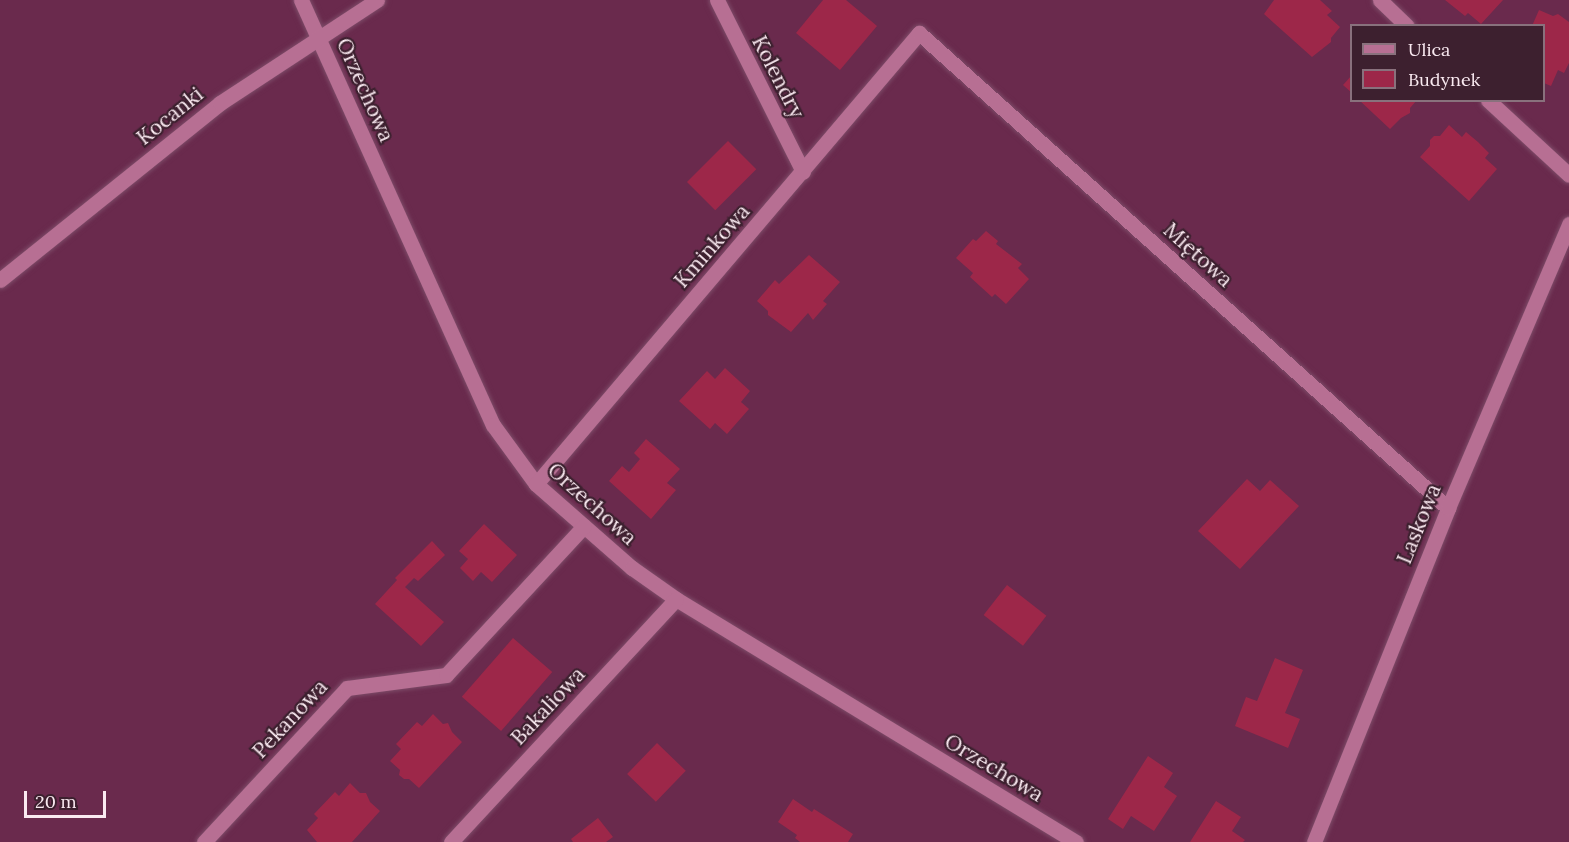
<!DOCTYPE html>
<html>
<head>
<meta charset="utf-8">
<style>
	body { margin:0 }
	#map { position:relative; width:1569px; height:842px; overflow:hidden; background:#6a2a4d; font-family:Lora,serif }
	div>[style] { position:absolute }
	.building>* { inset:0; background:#9d2749; transform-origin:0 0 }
	.roads { filter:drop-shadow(0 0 2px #7d4b68) drop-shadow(0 0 2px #7d4b68) }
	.minor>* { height:15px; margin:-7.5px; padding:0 7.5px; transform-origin:7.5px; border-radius:7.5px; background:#b76f93 }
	span { translate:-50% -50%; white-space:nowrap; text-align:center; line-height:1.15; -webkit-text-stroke:4.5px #3d202f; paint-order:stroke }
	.street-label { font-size:21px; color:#faeaf1 }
	.legend { position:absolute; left:1350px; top:24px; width:195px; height:78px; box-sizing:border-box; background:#3d202f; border:2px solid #89717d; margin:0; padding:8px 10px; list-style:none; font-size:18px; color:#faeaf1 }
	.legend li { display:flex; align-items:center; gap:12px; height:30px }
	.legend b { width:30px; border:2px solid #89717d }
	.scale { position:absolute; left:24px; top:791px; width:82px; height:27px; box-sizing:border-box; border:3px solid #faeaf1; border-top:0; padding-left:8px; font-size:18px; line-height:21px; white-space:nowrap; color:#faeaf1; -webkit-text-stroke:4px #3d202f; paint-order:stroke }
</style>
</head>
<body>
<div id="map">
	<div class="building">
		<div style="clip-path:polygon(823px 0,846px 0,877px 26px,840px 70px,796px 33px)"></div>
		<div style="clip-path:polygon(1274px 0,1320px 0,1332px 11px,1327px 15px,1340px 27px,1331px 38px,1331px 42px,1312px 57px,1264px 14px)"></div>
		<div style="clip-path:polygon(1445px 0,1503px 0,1481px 24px,1468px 13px,1465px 16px)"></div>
		<div style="clip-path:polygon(1539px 10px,1553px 16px,1558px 14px,1569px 22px,1569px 63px,1564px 73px,1558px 70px,1551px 86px,1544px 83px,1544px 26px,1532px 26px)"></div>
		<div style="clip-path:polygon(1352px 75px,1352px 93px,1343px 85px)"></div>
		<div style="clip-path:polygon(1359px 100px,1417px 100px,1410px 108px,1410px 113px,1401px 118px,1390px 129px)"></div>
		<div style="clip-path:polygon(1449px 125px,1462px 137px,1466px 132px,1478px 142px,1489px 153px,1485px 158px,1497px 169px,1469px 201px,1420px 157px,1430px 146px,1430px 140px,1434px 136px,1440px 136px)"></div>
		<div style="left:728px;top:141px;width:40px;height:58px;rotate:45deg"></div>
		<div style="clip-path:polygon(986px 231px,998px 241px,996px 244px,1022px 264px,1018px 268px,1029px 279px,1006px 304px,995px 294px,992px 297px,970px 277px,973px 273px,956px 258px,973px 239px,976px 241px)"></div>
		<div style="clip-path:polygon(809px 255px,840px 282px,823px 301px,827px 304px,813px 320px,808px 313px,791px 332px,768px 315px,768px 311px,757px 301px,775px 280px,779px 284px)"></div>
		<div style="clip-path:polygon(725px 368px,750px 391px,741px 402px,749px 409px,727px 434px,715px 423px,710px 429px,679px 401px,707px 371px,715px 379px)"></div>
		<div style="clip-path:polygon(646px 439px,680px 469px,667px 483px,676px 490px,651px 519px,609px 481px,622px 466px,629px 472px,640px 459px,634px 453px)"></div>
		<div style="clip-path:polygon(1247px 479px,1260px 491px,1270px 480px,1299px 506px,1240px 569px,1198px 531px)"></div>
		<div style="clip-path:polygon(484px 524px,517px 555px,492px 582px,481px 572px,473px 581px,460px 568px,468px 559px,459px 551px)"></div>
		<div style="clip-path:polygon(432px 541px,445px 555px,418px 581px,414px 578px,405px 587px,444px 622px,421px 646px,375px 604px,397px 580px,395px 578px)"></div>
		<div style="left:1007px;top:585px;width:50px;height:38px;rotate:38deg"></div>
		<div style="left:513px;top:638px;width:52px;height:78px;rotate:41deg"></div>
		<div style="clip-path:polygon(1275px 658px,1303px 670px,1285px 713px,1300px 719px,1288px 748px,1235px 726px,1246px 697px,1257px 701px)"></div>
		<div style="clip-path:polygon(433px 714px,443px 724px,448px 723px,452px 732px,462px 742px,419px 788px,409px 779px,404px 779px,399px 775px,400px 770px,390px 761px,401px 749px,396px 744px,417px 722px,422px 726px)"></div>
		<div style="left:657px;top:743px;width:40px;height:43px;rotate:44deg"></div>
		<div style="clip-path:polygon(1148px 756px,1173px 773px,1164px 787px,1177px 796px,1154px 831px,1131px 816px,1123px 829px,1108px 819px)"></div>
		<div style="clip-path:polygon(350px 783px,360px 793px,366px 793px,370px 802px,380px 811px,352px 842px,317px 842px,307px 830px,318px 818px,314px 814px,335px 792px,339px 796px)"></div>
		<div style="clip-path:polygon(793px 799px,812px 812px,814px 809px,853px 834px,848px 842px,800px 842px,795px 838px,797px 835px,778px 822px)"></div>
		<div style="clip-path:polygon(1216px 801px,1241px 817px,1232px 831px,1245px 840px,1243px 842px,1190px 842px)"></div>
		<div style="clip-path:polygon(598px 818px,613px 837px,606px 842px,573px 842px,571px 839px)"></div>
	</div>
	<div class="roads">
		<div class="minor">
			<div style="left:301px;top:0;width:466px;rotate:65.7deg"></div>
			<div style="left:493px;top:425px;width:73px;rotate:53.9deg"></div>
			<div style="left:536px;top:484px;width:128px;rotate:41.2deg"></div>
			<div style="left:632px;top:568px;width:54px;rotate:35.2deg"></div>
			<div style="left:676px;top:599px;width:468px;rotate:31.3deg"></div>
			<div style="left:717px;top:0;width:192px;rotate:63.4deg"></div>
			<div style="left:1380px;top:0;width:37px;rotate:44deg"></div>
			<div style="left:1488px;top:100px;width:110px;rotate:42.8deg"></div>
			<div style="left:0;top:280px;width:282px;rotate:-38.8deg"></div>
			<div style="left:220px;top:103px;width:188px;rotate:-33.3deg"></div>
			<div style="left:536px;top:484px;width:592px;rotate:-49.66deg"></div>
			<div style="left:919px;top:33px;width:711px;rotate:41.92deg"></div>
			<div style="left:204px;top:842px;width:210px;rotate:-47.1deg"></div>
			<div style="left:347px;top:688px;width:100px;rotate:-7.5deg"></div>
			<div style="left:446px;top:675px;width:203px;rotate:-47.2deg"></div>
			<div style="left:451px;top:842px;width:331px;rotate:-47.2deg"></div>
			<div style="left:1314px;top:842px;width:360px;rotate:-68.1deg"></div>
			<div style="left:1448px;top:508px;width:309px;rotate:-66.9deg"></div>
		</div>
	</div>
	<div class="street-label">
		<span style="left:778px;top:77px;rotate:63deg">Kolendry</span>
		<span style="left:365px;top:90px;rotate:66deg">Orzechowa</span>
		<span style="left:170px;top:116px;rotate:-39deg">Kocanki</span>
		<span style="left:712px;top:246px;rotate:-49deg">Kminkowa</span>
		<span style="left:1198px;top:255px;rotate:42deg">Miętowa</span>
		<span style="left:592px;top:504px;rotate:42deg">Orzechowa</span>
		<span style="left:1419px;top:524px;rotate:-68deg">Laskowa</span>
		<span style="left:548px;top:706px;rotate:-47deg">Bakaliowa</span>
		<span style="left:290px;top:719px;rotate:-47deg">Pekanowa</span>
		<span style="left:994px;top:768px;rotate:31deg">Orzechowa</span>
	</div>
	<ul class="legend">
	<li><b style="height:8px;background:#b76f93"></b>Ulica</li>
	<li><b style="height:16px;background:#9d2749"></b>Budynek</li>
	</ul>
	<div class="scale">20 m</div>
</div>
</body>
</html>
